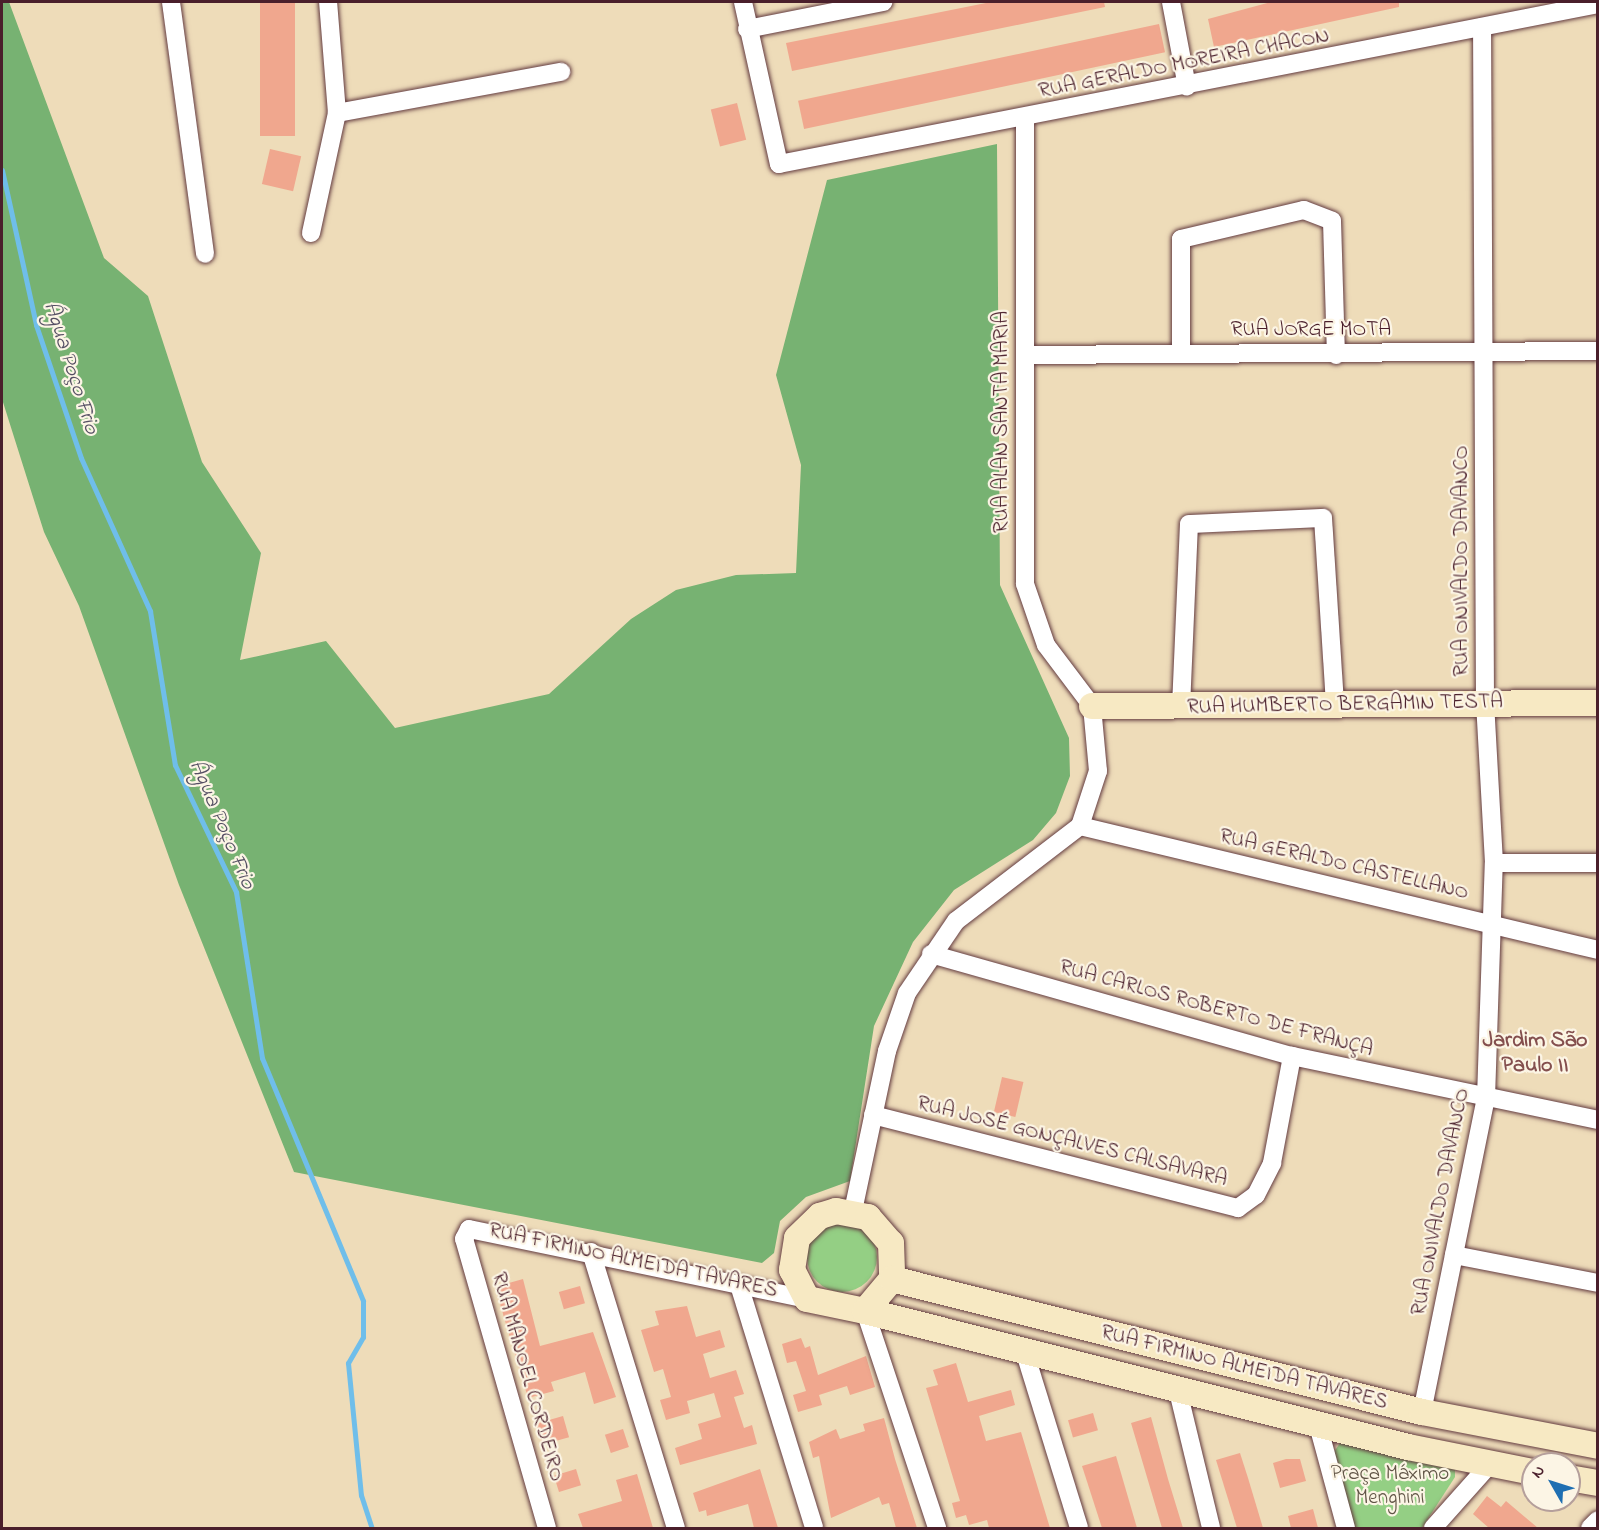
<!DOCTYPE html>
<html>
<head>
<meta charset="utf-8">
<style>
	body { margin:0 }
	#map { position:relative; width:1599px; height:1530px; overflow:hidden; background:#eedcb9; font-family:"Indie Flower",sans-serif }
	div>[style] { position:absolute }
	.green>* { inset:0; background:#94cf84 }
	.round { border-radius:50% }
	.forest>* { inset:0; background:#77b272 }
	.stream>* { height:5px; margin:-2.5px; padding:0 2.5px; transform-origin:2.5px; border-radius:2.5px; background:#6fbeea }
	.building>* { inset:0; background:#f0a78e; transform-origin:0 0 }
	.roads { filter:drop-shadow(0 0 2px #633b40) drop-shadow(0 0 2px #633b40) }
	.street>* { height:18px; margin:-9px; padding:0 9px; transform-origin:9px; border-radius:9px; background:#fff }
	.secondary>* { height:26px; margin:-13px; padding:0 13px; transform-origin:13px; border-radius:13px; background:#f7e9c3 }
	span { translate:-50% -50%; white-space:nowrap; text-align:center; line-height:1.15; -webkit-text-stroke:4.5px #fcf5e5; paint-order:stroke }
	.street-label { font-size:21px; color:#4a1f2b }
	.park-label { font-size:21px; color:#605446 }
	.water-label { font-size:22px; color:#554f64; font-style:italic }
	.neighbourhood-label { font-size:22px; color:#844f4e; font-weight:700 }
	.frame { position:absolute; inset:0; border:3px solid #4a1f2b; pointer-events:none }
	.north { position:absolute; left:1521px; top:1452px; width:60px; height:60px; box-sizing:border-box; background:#fcf5e5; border:2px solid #b59f9b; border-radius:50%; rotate:309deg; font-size:16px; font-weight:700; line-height:24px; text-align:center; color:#4a1f2b }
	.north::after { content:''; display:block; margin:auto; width:21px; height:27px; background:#1f6fb2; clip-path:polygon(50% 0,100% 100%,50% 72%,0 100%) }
</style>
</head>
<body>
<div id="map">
	<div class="green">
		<div class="round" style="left:807px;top:1222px;width:70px;height:70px"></div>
		<div style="clip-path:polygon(1340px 1443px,1455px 1468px,1455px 1477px,1422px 1528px,1353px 1528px,1334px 1452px)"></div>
	</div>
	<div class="forest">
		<div style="clip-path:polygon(2px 2px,9px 2px,104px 258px,148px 296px,202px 462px,261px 553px,240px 660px,326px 641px,395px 728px,549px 694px,631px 619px,676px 590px,736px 575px,796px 573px,801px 465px,776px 375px,827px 180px,997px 144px,1000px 585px,1069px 738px,1070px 776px,1056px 813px,1033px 840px,954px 890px,913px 942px,874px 1026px,850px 1181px,806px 1197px,780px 1221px,774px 1253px,762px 1263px,294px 1172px,179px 885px,79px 606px,44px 532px,2px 399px)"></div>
	</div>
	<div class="stream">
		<div style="left:2px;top:170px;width:159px;rotate:77.6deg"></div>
		<div style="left:36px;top:325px;width:140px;rotate:71.3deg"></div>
		<div style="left:81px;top:458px;width:168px;rotate:65.7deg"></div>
		<div style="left:150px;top:611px;width:156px;rotate:80.8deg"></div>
		<div style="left:175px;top:765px;width:141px;rotate:64.3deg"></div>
		<div style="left:236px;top:892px;width:168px;rotate:81.1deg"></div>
		<div style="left:262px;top:1058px;width:263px;rotate:67.4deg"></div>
		<div style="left:363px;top:1301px;width:36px;rotate:90deg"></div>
		<div style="left:363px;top:1337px;width:30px;rotate:120deg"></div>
		<div style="left:348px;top:1363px;width:133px;rotate:84.4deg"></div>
		<div style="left:361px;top:1495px;width:35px;rotate:72deg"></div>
	</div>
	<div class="building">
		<div style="left:260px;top:2px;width:35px;height:134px"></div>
		<div style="clip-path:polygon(991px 2px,1104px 2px,1105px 7px,792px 71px,786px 43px)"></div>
		<div style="clip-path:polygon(1271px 2px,1399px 2px,1399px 7px,1214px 47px,1208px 19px)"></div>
		<div style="left:1159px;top:24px;width:29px;height:369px;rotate:78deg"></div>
		<div style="left:737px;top:103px;width:38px;height:27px;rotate:76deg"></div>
		<div style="left:270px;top:149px;width:32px;height:36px;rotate:13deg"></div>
		<div style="left:1002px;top:1077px;width:22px;height:36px;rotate:13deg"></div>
		<div style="clip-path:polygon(523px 1279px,540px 1346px,593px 1332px,616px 1397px,594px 1404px,585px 1372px,551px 1382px,554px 1391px,528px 1398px,495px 1287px)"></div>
		<div style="left:580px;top:1286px;width:18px;height:22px;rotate:74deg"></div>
		<div style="clip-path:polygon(687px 1306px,696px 1337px,720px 1330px,725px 1347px,703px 1354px,710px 1378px,736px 1370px,744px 1394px,734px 1397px,744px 1428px,752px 1425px,757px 1444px,680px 1465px,675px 1448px,702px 1439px,698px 1424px,721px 1417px,714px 1393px,687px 1401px,690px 1413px,666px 1420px,660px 1400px,671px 1397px,663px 1369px,654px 1372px,641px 1330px,659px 1325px,655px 1311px)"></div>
		<div style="clip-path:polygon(801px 1338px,805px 1348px,810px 1346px,818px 1375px,866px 1356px,875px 1387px,850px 1395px,847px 1386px,819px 1395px,822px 1405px,798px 1412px,793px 1395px,806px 1391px,796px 1361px,787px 1363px,782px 1344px)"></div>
		<div style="clip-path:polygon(956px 1363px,968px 1402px,1011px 1390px,1015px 1405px,979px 1416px,986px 1441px,1021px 1432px,1050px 1528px,989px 1528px,987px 1520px,969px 1525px,966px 1515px,956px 1518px,952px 1503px,960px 1501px,926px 1388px,938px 1385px,933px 1370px)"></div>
		<div style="left:1093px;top:1413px;width:18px;height:26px;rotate:74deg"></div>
		<div style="left:563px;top:1416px;width:22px;height:28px;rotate:74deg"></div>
		<div style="clip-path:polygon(1151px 1417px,1168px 1479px,1183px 1528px,1162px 1528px,1131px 1423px)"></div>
		<div style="clip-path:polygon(884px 1418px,895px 1459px,917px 1528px,896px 1528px,889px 1503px,882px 1505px,879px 1497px,831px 1518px,819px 1456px,813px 1458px,809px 1442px,836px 1429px,840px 1439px,865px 1431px,863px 1424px)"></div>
		<div style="left:623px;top:1429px;width:19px;height:19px;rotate:72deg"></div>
		<div style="clip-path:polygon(1240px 1453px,1248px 1478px,1263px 1528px,1237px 1528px,1216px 1460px)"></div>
		<div style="clip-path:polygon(1116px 1456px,1137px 1528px,1102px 1528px,1082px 1466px)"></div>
		<div style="clip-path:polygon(1286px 1459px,1300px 1459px,1306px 1481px,1280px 1488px,1273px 1463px)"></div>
		<div style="left:576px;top:1469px;width:17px;height:23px;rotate:73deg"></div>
		<div style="clip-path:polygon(760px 1469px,778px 1528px,754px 1528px,748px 1504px,707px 1516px,706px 1510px,699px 1512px,693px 1493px)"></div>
		<div style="clip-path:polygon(637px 1474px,653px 1528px,583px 1528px,578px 1514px,622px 1501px,616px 1480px)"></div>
		<div style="clip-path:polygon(1487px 1496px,1501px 1507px,1506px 1501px,1538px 1528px,1489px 1528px,1473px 1514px)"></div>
		<div style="clip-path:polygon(1313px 1509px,1318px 1528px,1291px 1528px,1288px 1516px)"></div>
	</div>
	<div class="roads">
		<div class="street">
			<div style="left:171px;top:2px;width:254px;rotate:82.3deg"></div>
			<div style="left:743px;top:2px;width:166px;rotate:77.5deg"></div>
			<div style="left:779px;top:164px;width:834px;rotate:-11.05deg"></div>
			<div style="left:1171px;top:2px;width:86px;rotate:79.3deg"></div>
			<div style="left:747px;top:29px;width:139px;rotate:-11.2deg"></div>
			<div style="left:337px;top:113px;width:228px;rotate:-10.4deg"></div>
			<div style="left:311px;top:233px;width:123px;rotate:-77.8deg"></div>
			<div style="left:337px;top:113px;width:111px;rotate:-94.6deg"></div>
			<div style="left:1181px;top:352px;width:113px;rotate:-90deg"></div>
			<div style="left:1181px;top:239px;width:126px;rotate:-13.3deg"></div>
			<div style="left:1304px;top:210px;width:30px;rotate:21deg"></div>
			<div style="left:1332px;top:221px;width:134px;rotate:88.3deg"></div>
			<div style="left:1025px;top:355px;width:573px;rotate:-0.4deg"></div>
			<div style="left:1181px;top:707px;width:183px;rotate:-87.5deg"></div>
			<div style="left:1189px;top:524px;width:134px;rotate:-2.6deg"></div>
			<div style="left:1323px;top:518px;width:188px;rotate:86.3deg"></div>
			<div style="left:1080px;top:826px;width:533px;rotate:13.46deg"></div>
			<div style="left:1494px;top:863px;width:104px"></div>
			<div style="left:931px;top:954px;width:375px;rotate:15.8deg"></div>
			<div style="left:1292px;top:1056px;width:313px;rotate:11.8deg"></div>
			<div style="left:873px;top:1115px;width:377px;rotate:14.3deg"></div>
			<div style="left:1238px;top:1208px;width:22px;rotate:-36deg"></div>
			<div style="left:1256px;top:1195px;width:36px;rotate:-63deg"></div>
			<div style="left:1272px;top:1163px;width:109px;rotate:-79.4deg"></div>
			<div style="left:853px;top:1211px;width:164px;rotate:-78deg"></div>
			<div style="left:887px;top:1051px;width:61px;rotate:-71deg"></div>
			<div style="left:907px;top:993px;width:87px;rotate:-55.8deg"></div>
			<div style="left:956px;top:921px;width:156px;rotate:-37.5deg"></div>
			<div style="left:1080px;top:826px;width:58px;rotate:-71.9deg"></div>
			<div style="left:1098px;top:771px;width:65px;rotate:-95.3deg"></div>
			<div style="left:1092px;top:706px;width:76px;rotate:-127deg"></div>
			<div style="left:1046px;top:645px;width:65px;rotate:-109deg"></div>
			<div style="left:1025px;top:584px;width:465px;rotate:-90deg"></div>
			<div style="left:591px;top:1252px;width:289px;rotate:72.9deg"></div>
			<div style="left:1454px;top:1255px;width:147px;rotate:11deg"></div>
			<div style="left:739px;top:1285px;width:254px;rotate:72.8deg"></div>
			<div style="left:865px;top:1311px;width:229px;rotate:71.6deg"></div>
			<div style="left:1024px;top:1350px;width:186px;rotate:72.8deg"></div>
			<div style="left:1177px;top:1387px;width:145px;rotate:76.4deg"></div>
			<div style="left:1422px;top:1412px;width:320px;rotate:-78.5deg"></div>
			<div style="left:1486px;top:1098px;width:235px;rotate:-88.1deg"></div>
			<div style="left:1494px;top:863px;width:159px;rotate:-93.2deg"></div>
			<div style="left:1485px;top:704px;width:677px;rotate:-90.25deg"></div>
			<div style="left:1318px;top:1425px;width:107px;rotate:74.8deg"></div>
			<div style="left:547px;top:1528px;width:301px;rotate:-106deg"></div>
			<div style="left:464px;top:1239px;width:11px;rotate:-63deg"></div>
			<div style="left:469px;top:1229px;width:345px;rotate:11.7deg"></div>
			<div style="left:1433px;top:1528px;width:86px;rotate:-48.3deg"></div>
			<div style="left:1590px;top:1528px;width:11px;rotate:-45deg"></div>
		</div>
		<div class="secondary">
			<div style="left:1092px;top:706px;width:506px;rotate:-0.34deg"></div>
			<div style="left:836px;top:1211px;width:33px;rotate:11deg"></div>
			<div style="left:868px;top:1217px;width:35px;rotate:49deg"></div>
			<div style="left:891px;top:1243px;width:36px;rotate:88deg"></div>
			<div style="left:892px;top:1279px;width:42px;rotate:130.2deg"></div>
			<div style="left:865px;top:1311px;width:59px;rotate:-168.3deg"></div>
			<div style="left:807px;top:1299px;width:33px;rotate:-117deg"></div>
			<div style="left:792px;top:1270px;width:32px;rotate:-81deg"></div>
			<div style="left:797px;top:1238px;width:32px;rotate:-44deg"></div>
			<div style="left:820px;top:1216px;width:17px;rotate:-17deg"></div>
			<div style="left:892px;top:1279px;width:546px;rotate:14.09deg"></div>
			<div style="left:1422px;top:1412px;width:179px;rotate:10.9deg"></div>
			<div style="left:865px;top:1311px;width:560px;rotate:14.06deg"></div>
			<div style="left:1408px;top:1447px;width:127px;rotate:11.3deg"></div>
			<div style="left:1569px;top:1478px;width:29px;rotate:10deg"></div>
		</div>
	</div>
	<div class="street-label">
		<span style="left:1184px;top:64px;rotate:-11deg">RUA GERALDO MOREIRA CHACON</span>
		<span style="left:1311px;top:330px">RUA JORGE MOTA</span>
		<span style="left:1002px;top:422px;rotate:-90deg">RUA ALAN SANTA MARIA</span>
		<span style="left:1462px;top:561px;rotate:-90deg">RUA ONIVALDO DAVANCO</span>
		<span style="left:1345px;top:705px;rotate:-1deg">RUA HUMBERTO BERGAMIN TESTA</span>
		<span style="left:1344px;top:865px;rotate:13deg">RUA GERALDO CASTELLANO</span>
		<span style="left:1216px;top:1009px;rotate:15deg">RUA CARLOS ROBERTO DE FRANÇA</span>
		<span style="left:1072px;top:1142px;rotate:14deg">RUA JOSÉ GONÇALVES CALSAVARA</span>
		<span style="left:1441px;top:1202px;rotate:-79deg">RUA ONIVALDO DAVANCO</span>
		<span style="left:633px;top:1261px;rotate:12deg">RUA FIRMINO ALMEIDA TAVARES</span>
		<span style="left:1244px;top:1368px;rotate:14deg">RUA FIRMINO ALMEIDA TAVARES</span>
		<span style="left:527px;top:1377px;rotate:74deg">RUA MANOEL CORDEIRO</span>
	</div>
	<div class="park-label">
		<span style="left:1390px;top:1486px">Praça Máximo<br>Menghini</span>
	</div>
	<div class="water-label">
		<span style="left:70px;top:368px;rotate:72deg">Água Poço Frio</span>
		<span style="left:221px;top:825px;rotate:67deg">Água Poço Frio</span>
	</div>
	<div class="neighbourhood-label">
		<span style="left:1535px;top:1054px">Jardim São<br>Paulo II</span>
	</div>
	<div class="frame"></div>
	<div class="north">N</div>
</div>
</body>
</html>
